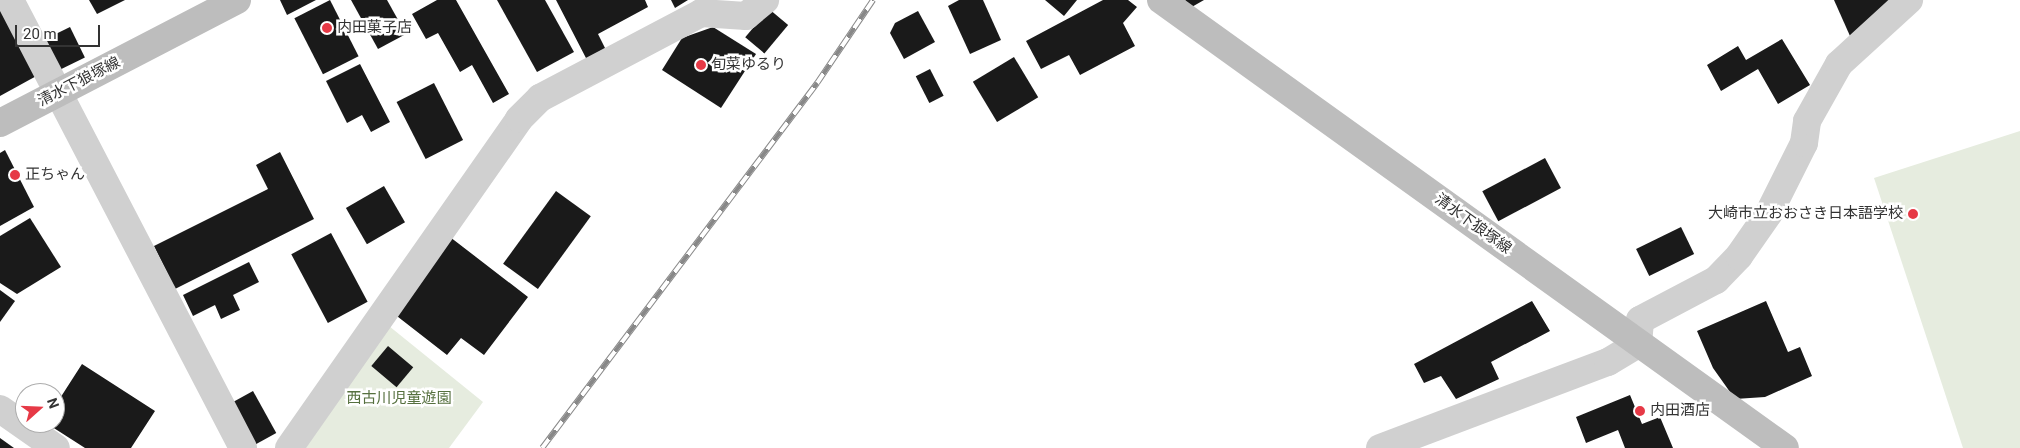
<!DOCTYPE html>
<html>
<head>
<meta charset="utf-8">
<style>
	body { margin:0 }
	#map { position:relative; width:2020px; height:448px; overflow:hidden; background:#fff; font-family:Roboto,"Noto Sans JP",sans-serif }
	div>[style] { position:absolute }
	.green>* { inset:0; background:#e6ecdf }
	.building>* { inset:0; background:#1a1a1a; transform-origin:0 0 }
	.street>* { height:28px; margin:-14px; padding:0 14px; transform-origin:14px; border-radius:14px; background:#d0d0d0 }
	.secondary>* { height:28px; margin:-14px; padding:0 14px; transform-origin:14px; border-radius:14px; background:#bdbdbd }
	.rail>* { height:5.5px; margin-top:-2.75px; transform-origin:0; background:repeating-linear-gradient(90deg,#fff 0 11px,#888 0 22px); box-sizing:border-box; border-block:1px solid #888 }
	.dots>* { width:14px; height:14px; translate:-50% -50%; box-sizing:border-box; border:2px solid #fff; border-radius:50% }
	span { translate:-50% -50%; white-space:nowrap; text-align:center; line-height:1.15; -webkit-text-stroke:5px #fff; paint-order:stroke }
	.poi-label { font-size:15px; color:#333 }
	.left { translate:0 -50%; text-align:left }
	.right { translate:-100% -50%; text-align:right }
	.street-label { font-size:15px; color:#333 }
	.park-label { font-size:15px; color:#56703f }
	.north { position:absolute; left:15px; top:383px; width:50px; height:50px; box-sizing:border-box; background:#fff; border:1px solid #adadad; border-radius:50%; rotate:70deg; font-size:14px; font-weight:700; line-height:20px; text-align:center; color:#333 }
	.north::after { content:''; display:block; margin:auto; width:18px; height:22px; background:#e63946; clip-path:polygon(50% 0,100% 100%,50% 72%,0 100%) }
	.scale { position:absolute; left:15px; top:25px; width:85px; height:22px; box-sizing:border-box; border:2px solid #333; border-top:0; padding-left:6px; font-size:15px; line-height:18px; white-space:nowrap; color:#333; -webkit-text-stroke:4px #fff; paint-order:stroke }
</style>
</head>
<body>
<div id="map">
	<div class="green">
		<div style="clip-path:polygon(2020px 131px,2020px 448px,1963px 448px,1874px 178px)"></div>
		<div style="clip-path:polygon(389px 326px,483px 402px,449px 448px,305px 448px)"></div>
	</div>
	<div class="building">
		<div style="clip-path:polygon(89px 0,125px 0,97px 14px)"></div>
		<div style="clip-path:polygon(280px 0,316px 0,287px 15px)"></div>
		<div style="left:330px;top:0;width:63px;height:40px;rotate:63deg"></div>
		<div style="clip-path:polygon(351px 0,387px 0,406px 34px,378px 49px)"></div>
		<div style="clip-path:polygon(437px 0,456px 0,509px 94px,493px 103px,472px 65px,460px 72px,438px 33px,426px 39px,412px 14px)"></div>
		<div style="clip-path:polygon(497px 0,545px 0,574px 52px,537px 72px)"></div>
		<div style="clip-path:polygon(556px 0,645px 0,648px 7px,598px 34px,606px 50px,587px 60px)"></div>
		<div style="clip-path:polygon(671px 0,688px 0,675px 8px)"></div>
		<div style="clip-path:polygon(959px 0,983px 0,1001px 40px,970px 54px,948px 6px)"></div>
		<div style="clip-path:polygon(1045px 0,1077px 0,1064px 16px)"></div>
		<div style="clip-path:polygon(1103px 0,1128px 0,1137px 7px,1123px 23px,1135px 46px,1080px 75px,1069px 55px,1041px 69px,1026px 41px)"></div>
		<div style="clip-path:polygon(1185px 0,1204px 0,1190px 8px)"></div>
		<div style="clip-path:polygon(1834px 0,1900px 0,1850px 36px)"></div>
		<div style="clip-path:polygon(0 7px,40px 74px,0 96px)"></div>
		<div style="left:769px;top:9px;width:25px;height:37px;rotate:40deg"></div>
		<div style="clip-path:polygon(918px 11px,935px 42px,904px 59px,890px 33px,895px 23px)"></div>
		<div style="left:70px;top:27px;width:34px;height:33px;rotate:64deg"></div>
		<div style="clip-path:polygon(713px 27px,756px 54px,721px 108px,662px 70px,682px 38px)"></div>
		<div style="clip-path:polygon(1782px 39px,1810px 85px,1778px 104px,1758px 69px,1721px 91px,1707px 65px,1738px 46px,1746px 60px)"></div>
		<div style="left:1014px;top:57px;width:47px;height:48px;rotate:59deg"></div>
		<div style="clip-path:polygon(360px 64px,390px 122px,371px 132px,362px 115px,347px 123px,326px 81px)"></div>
		<div style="left:930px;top:69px;width:30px;height:16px;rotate:63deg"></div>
		<div style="left:434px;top:83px;width:64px;height:42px;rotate:63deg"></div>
		<div style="clip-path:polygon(5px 150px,34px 207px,0 226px,0 153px)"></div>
		<div style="clip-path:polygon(280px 152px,314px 219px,175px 289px,154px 246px,268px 189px,256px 165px)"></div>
		<div style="left:1545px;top:158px;width:34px;height:71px;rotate:62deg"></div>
		<div style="left:384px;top:186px;width:42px;height:44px;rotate:60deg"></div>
		<div style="left:556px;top:191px;width:43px;height:90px;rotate:36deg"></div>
		<div style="clip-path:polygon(30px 218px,61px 267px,17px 294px,0 283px,0 236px)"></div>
		<div style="left:1681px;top:227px;width:30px;height:50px;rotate:64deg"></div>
		<div style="left:331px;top:233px;width:78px;height:45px;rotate:62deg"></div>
		<div style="clip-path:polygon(450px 237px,528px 297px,484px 355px,461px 338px,447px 355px,393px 313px)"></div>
		<div style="clip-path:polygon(249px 262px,259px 282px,233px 295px,240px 310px,221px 319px,215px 305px,193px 316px,183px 295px)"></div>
		<div style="clip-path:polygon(0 290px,15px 301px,0 322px)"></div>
		<div style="clip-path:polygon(1532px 301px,1550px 331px,1491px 362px,1499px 379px,1456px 399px,1441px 376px,1424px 383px,1414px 364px)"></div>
		<div style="clip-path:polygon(1766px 301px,1788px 352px,1800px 347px,1812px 376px,1765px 397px,1735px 399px,1713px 368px,1697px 331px)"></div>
		<div style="left:388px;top:346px;width:33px;height:26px;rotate:40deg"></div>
		<div style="clip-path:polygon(82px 364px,155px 411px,131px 448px,85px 448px,46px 423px,55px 423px,55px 406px)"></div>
		<div style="left:253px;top:391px;width:48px;height:29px;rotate:61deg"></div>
		<div style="clip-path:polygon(1630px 395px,1642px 424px,1660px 417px,1673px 448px,1625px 448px,1618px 430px,1586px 443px,1576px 417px)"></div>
		<div style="clip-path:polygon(0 438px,14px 448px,0 448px)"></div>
	</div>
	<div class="street">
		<div style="left:10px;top:0;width:505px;rotate:62.52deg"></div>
		<div style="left:0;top:409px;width:68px;rotate:34.9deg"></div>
		<div style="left:289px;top:448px;width:401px;rotate:-55deg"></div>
		<div style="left:519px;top:119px;width:30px;rotate:-45deg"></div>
		<div style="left:540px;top:98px;width:182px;rotate:-27.8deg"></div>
		<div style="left:701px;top:13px;width:45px;rotate:3.8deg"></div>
		<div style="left:746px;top:16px;width:25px;rotate:-40deg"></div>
		<div style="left:1380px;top:448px;width:244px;rotate:-20.7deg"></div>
		<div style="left:1608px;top:362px;width:35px;rotate:-31deg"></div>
		<div style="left:1638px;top:344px;width:24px;rotate:-85deg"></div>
		<div style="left:1640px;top:320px;width:86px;rotate:-27.8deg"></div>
		<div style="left:1716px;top:280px;width:33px;rotate:-46deg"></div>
		<div style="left:1739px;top:256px;width:52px;rotate:-55.1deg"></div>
		<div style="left:1769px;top:213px;width:78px;rotate:-63.4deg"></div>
		<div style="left:1804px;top:143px;width:22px;rotate:-82deg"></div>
		<div style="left:1807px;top:121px;width:65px;rotate:-60.7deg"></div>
		<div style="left:1839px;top:64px;width:95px;rotate:-42.4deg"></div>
	</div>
	<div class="secondary">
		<div style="left:1161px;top:0;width:768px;rotate:35.68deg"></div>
		<div style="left:0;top:123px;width:267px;rotate:-27.4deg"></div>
	</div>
	<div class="rail">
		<div style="left:542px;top:448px;width:457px;rotate:-53deg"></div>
		<div style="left:817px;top:83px;width:100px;rotate:-56deg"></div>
	</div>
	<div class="dots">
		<div style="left:327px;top:28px;background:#e63946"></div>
		<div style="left:701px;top:65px;background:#e63946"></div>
		<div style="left:15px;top:175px;background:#e63946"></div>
		<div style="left:1913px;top:214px;background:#e63946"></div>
		<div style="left:1640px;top:411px;background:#e63946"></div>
	</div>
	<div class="poi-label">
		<span class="left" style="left:337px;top:28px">内田菓子店</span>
		<span class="left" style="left:711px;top:65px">旬菜ゆるり</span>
		<span class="left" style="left:25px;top:175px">正ちゃん</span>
		<span class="right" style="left:1903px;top:214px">大崎市立おおさき日本語学校</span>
		<span class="left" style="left:1650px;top:411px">内田酒店</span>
	</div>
	<div class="street-label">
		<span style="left:79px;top:82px;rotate:-27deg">清水下狼塚線</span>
		<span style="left:1473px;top:224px;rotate:36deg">清水下狼塚線</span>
	</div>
	<div class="park-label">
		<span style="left:399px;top:399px">西古川児童遊園</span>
	</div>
	<div class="north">N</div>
	<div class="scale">20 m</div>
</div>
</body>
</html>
